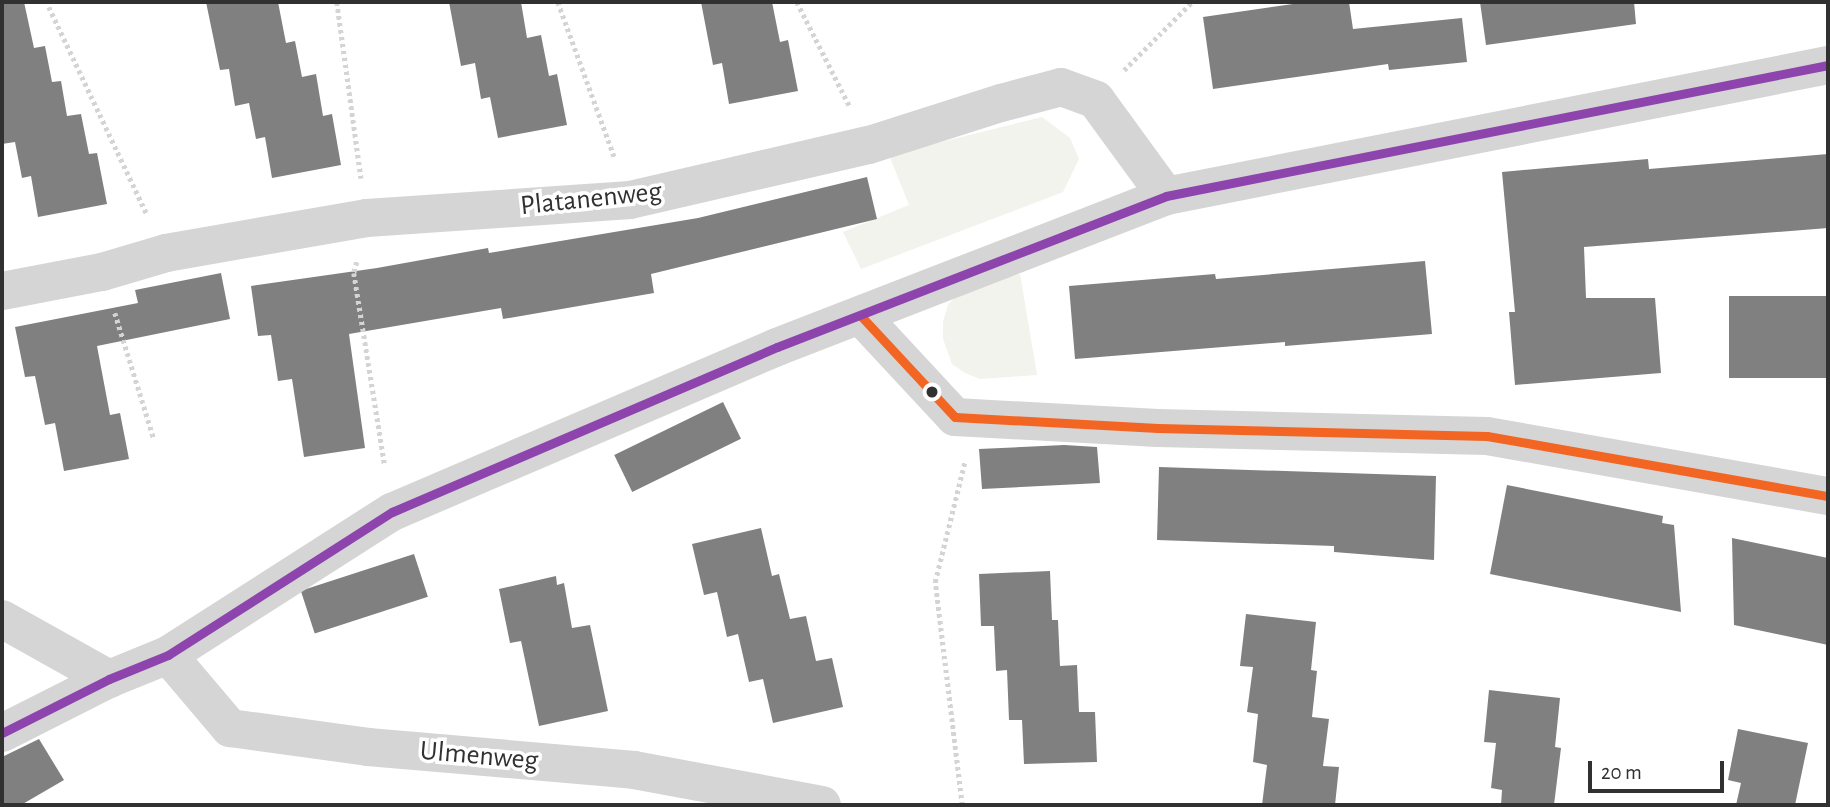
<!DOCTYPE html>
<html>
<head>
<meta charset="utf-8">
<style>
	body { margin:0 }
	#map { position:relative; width:1830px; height:807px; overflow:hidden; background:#fff; font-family:"Alegreya Sans",sans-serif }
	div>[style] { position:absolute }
	.green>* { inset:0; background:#f1f3ec }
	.building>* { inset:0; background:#808080; transform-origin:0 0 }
	.path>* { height:4.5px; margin-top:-2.25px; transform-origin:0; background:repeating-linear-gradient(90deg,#d4d4d4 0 3.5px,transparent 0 7px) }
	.minor>* { height:38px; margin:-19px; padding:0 19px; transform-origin:19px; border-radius:19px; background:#d5d5d5 }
	.bus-1>* { height:9px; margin:-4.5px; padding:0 4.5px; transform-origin:4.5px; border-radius:4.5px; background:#f26522 }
	.bus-2>* { height:9px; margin:-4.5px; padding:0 4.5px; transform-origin:4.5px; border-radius:4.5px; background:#8e44ad }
	.dots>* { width:19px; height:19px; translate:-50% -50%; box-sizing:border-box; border:4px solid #fff; border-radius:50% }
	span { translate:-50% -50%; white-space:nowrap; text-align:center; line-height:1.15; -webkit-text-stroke:7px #fff; paint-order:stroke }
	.street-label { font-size:28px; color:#313131 }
	.frame { position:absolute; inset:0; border:4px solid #313131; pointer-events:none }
	.scale { position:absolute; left:1588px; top:761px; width:136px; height:32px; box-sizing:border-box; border:4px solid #313131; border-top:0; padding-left:9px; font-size:21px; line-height:24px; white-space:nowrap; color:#313131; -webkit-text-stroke:5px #fff; paint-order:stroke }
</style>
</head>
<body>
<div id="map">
	<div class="green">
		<div style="clip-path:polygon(1042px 117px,1070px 138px,1079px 159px,1063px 192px,861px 269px,843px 232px,909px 205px,889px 155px)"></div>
		<div style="clip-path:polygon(1020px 274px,1037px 375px,980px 379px,965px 373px,952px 364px,943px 339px,943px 322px,948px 305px,958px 294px,978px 284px)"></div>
	</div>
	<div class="building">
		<div style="clip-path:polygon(2px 2px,24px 2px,34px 48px,45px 46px,52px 82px,61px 81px,67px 116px,81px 114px,89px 154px,97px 153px,107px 204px,38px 217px,31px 176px,22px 178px,15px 142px,2px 144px)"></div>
		<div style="clip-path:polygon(206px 2px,278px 2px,286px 43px,295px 41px,302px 77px,316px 74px,323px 116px,332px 114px,341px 165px,272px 178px,265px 137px,256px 139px,249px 103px,235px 106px,229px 69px,220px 70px)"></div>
		<div style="clip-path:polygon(449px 2px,521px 2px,527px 38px,541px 35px,549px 76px,557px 74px,567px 125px,498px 138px,490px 97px,481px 99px,475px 63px,461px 66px)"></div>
		<div style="clip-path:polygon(701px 2px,772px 2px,780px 42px,788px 40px,798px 91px,729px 104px,722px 63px,713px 65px)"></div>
		<div style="clip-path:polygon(1307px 2px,1349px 2px,1353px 29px,1462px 18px,1467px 62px,1389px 70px,1388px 64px,1213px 89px,1203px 17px)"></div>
		<div style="clip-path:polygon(1480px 2px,1634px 2px,1636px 24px,1486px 45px)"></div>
		<div style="clip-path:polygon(1828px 154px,1828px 228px,1584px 247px,1586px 298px,1655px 298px,1661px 373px,1515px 385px,1509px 312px,1515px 312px,1502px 172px,1648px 159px,1649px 169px)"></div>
		<div style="clip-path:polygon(867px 177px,877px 219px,651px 274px,654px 293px,503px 319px,501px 308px,349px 334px,365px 448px,304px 457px,292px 379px,278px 381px,271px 335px,258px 336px,251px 286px,377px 268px,488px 248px,489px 253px,698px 218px)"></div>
		<div style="clip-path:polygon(1425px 261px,1432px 334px,1285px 346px,1285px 342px,1075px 359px,1069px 286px,1215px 274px,1216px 279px)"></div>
		<div style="clip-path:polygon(221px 273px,230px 319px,97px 346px,110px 415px,120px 413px,129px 459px,64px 471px,55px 423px,45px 425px,35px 376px,25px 377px,15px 327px,138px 303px,135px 290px)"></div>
		<div style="left:1828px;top:296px;width:82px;height:99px;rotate:90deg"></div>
		<div style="left:723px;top:402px;width:41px;height:121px;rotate:64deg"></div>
		<div style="clip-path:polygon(1064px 445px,1097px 447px,1100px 483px,982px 489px,979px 449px)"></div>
		<div style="clip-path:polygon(1159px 467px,1436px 476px,1434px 560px,1334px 552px,1334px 546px,1157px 540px)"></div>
		<div style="clip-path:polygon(1507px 485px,1663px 516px,1662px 523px,1674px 525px,1681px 612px,1490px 574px)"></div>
		<div style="clip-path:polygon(761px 528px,772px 576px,779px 574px,790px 619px,806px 616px,816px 661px,832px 658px,843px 707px,773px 723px,763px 679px,749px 682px,738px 634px,727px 637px,717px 592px,704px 595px,692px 544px)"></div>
		<div style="clip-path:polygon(1732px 538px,1828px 558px,1828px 645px,1734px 625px)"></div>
		<div style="left:414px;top:554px;width:45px;height:119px;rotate:72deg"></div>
		<div style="clip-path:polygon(1050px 571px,1052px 620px,1058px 620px,1060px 666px,1077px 665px,1079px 712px,1095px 712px,1097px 762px,1024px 764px,1022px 720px,1009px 720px,1007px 670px,996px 671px,994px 626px,981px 626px,979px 574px)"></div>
		<div style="clip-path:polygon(556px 576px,557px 585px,564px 583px,572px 628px,590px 625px,608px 711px,539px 726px,521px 641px,510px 643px,499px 589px)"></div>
		<div style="clip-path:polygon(1246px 614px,1316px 622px,1311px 670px,1317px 671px,1312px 717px,1329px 719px,1323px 766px,1339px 767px,1335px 805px,1262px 805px,1267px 765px,1253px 762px,1258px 714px,1247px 712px,1253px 667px,1240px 666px)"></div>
		<div style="clip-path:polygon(1489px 690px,1560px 698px,1555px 747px,1561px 748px,1554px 805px,1501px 805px,1502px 790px,1491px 788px,1496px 743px,1484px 742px)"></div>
		<div style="clip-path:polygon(1738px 729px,1808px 743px,1795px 805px,1736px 805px,1741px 783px,1728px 780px)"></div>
		<div style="clip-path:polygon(39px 739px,64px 780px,21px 805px,2px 805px,2px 757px)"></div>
	</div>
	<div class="path">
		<div style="left:337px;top:2px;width:178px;rotate:82.2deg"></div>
		<div style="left:558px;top:2px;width:167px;rotate:70deg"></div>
		<div style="left:797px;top:2px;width:118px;rotate:63.2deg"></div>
		<div style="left:49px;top:7px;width:229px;rotate:64.7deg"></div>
		<div style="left:1124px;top:70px;width:96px;rotate:-45deg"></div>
		<div style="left:357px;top:262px;width:11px;rotate:105deg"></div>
		<div style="left:354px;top:273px;width:196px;rotate:80.9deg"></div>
		<div style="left:115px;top:313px;width:132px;rotate:72.8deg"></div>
		<div style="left:962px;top:805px;width:225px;rotate:-96.9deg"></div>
		<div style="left:935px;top:582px;width:125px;rotate:-76.1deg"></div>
	</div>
	<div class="minor">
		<div style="left:2px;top:291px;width:102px;rotate:-10.8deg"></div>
		<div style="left:102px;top:272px;width:67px;rotate:-16.5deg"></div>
		<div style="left:166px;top:253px;width:204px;rotate:-9.9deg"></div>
		<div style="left:367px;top:218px;width:264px;rotate:-3.9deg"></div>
		<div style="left:630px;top:200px;width:245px;rotate:-13deg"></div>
		<div style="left:869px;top:145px;width:139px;rotate:-17.7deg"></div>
		<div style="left:1001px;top:103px;width:62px;rotate:-14.9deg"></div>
		<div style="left:1061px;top:87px;width:37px;rotate:20deg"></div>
		<div style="left:1096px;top:100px;width:119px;rotate:53.9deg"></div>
		<div style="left:861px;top:316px;width:138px;rotate:47.1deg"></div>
		<div style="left:955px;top:417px;width:203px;rotate:3.1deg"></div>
		<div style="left:1158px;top:428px;width:329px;rotate:1.4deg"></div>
		<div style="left:1487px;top:436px;width:346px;rotate:10deg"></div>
		<div style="left:2px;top:619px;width:123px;rotate:29.3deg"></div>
		<div style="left:168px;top:655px;width:96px;rotate:49.7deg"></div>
		<div style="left:230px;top:728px;width:139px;rotate:7.8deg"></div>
		<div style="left:368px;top:747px;width:267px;rotate:4.9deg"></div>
		<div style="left:634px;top:770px;width:191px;rotate:10.5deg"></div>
		<div style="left:2px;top:733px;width:120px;rotate:-26.8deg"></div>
		<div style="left:109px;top:679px;width:64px;rotate:-22.1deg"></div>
		<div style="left:168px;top:655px;width:266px;rotate:-32.6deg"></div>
		<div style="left:392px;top:512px;width:419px;rotate:-23.2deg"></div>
		<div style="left:777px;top:347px;width:417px;rotate:-21.2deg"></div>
		<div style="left:1166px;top:196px;width:675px;rotate:-11.19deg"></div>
	</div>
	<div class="bus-1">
		<div style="left:861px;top:316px;width:138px;rotate:47.1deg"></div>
		<div style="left:955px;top:417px;width:203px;rotate:3.1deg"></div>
		<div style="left:1158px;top:428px;width:329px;rotate:1.4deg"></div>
		<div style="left:1487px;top:436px;width:346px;rotate:10deg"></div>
	</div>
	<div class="bus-2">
		<div style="left:2px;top:733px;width:120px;rotate:-26.8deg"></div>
		<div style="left:109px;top:679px;width:64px;rotate:-22.1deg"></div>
		<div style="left:168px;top:655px;width:266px;rotate:-32.6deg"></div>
		<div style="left:392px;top:512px;width:419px;rotate:-23.2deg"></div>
		<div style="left:777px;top:347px;width:417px;rotate:-21.2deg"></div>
		<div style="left:1166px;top:196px;width:675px;rotate:-11.19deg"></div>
	</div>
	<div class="dots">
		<div style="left:932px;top:392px;background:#313131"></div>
	</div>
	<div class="street-label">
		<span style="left:591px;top:199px;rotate:-6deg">Platanenweg</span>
		<span style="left:479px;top:756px;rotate:5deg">Ulmenweg</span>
	</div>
	<div class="frame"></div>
	<div class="scale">20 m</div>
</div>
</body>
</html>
